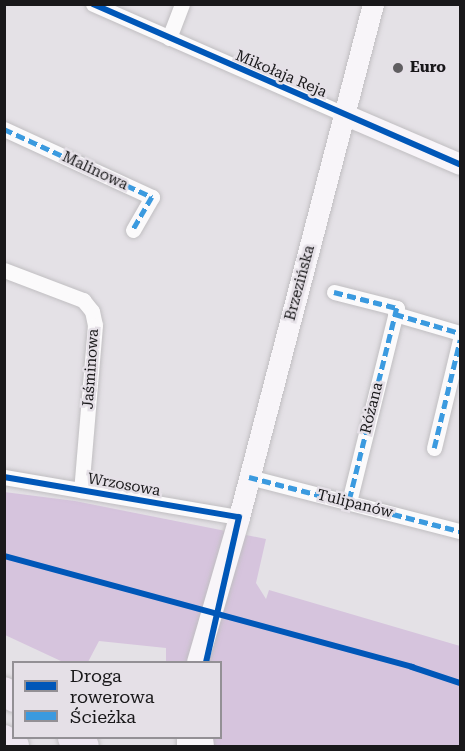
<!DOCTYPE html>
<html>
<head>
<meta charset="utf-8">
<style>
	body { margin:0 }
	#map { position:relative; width:465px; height:751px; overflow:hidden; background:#e4e1e6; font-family:"Roboto Serif",serif }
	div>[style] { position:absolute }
	.green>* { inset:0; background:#d6c4dd }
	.roads { filter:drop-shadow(0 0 2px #c0bec1) drop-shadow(0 0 2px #c0bec1) }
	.street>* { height:15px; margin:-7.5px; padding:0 7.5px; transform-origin:7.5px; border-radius:7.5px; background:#fbfafb }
	.secondary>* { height:21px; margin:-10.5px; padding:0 10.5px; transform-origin:10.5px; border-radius:10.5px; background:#f8f5f9 }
	.highway>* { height:28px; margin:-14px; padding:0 14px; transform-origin:14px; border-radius:14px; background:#eee7f1 }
	.quiet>* { height:4.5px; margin-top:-2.25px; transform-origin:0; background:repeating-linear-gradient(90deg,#3b9adf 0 9px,transparent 0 13.5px) }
	.cycleway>* { height:6px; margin:-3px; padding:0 3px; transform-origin:3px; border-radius:3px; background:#0057b8 }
	.dots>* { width:16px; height:16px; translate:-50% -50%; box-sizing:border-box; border:3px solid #e5e0e7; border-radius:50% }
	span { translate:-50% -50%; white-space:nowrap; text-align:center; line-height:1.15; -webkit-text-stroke:5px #e5e0e7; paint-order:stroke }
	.poi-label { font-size:15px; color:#19181a; font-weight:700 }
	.left { translate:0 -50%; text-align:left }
	.street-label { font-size:15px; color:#19181a }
	.frame { position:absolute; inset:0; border:6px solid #19181a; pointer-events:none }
	.legend { position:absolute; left:12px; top:661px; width:210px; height:78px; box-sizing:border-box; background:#e5e0e7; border:2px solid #939095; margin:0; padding:8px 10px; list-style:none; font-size:18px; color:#19181a }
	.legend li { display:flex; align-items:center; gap:12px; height:30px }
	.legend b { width:30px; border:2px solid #939095 }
</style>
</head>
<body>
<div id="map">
	<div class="green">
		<div style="clip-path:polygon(4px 492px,75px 501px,266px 539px,256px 583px,266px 599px,269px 590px,460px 646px,460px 746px,208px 746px,196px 738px,220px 738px,220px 662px,166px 662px,166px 648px,99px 641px,88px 662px,63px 662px,5px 635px)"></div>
	</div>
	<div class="roads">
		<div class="street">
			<div style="left:93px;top:4px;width:276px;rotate:23.7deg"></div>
			<div style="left:169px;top:38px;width:36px;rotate:-69deg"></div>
			<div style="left:4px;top:129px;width:163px;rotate:24.7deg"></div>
			<div style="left:152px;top:197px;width:38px;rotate:120deg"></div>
			<div style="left:4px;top:270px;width:85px;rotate:20.8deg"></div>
			<div style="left:83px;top:300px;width:14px;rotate:51deg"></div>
			<div style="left:92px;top:311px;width:14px;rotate:78deg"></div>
			<div style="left:95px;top:325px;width:166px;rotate:94.8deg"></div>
			<div style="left:334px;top:292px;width:65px;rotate:14.3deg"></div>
			<div style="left:397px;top:308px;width:200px;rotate:103.9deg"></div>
			<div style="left:395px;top:314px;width:68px;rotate:16.3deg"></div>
			<div style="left:434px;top:448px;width:111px;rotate:-76.5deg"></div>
			<div style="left:4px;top:477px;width:238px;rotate:9.7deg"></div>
			<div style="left:249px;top:477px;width:218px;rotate:14.4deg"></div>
		</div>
		<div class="secondary">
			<div style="left:346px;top:115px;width:124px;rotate:23.3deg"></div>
			<div style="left:197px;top:662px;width:151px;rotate:-73.8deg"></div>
			<div style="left:239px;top:517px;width:530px;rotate:-75.36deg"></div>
			<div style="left:202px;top:738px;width:8px;rotate:83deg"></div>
			<div style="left:187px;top:746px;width:8px;rotate:-90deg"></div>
		</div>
		<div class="highway">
			<div style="left:4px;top:691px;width:12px;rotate:35deg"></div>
			<div style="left:72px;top:738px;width:15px;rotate:32deg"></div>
			<div style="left:4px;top:739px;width:13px;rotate:32deg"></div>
		</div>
	</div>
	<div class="quiet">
		<div style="left:4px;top:129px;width:163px;rotate:24.7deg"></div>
		<div style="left:152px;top:197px;width:38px;rotate:120deg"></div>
		<div style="left:334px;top:292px;width:65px;rotate:14.3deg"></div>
		<div style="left:397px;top:308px;width:200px;rotate:103.9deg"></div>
		<div style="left:395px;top:314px;width:68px;rotate:16.3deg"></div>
		<div style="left:434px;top:448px;width:111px;rotate:-76.5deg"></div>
		<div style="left:249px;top:477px;width:218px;rotate:14.4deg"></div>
	</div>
	<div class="cycleway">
		<div style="left:93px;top:4px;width:400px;rotate:23.6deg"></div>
		<div style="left:4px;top:477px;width:238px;rotate:9.7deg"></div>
		<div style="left:239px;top:517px;width:149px;rotate:102.8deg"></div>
		<div style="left:4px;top:556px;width:423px;rotate:15.2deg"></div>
		<div style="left:412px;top:667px;width:51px;rotate:18.4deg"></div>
	</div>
	<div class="dots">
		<div style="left:398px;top:68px;background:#605e61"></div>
	</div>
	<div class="poi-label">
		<span class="left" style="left:410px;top:68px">Euro</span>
	</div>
	<div class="street-label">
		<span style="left:281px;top:74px;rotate:23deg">Mikołaja Reja</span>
		<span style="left:95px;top:171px;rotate:25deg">Malinowa</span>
		<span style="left:300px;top:283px;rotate:-75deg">Brzezińska</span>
		<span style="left:91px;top:369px;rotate:-86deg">Jaśminowa</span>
		<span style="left:372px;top:408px;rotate:-76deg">Różana</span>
		<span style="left:124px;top:485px;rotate:10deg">Wrzosowa</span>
		<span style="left:355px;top:504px;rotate:14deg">Tulipanów</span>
	</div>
	<div class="frame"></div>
	<ul class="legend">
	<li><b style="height:8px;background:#0057b8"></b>Droga rowerowa</li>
	<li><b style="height:8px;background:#3b9adf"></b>Ścieżka</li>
	</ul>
</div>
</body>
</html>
